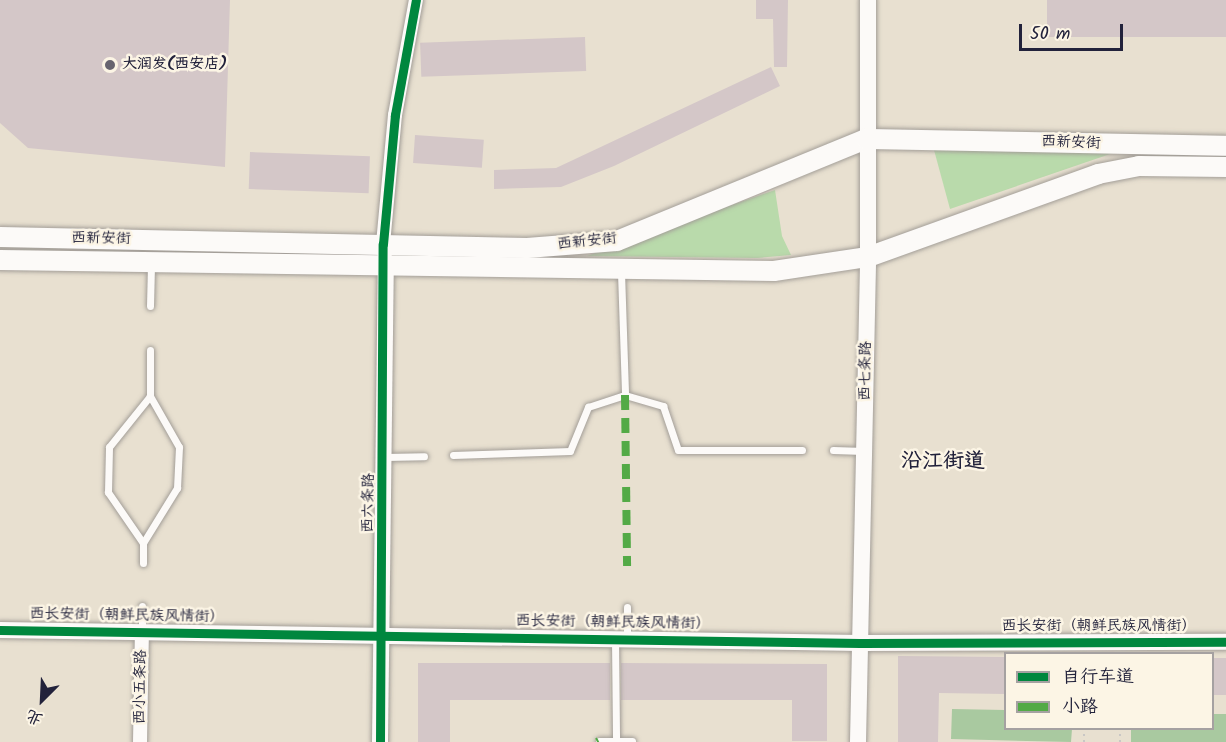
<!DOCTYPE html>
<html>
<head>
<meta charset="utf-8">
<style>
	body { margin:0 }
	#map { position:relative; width:1226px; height:742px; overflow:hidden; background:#e8e0d0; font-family:Kalam,"LXGW WenKai TC",sans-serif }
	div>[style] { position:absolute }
	.green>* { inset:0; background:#b9daab }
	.forest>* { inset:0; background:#a9c9a0 }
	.building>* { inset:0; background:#d4c7c8; transform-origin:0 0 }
	.path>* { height:2px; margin-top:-1px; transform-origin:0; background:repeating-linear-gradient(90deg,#c9c7c5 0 1.5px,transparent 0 6px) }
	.roads { filter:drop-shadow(0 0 2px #a39e98) drop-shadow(0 0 2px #a39e98) }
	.service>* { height:7px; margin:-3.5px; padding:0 3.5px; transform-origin:3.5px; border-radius:3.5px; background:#fcfaf8 }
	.minor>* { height:14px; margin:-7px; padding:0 7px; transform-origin:7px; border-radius:7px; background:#fcfaf8 }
	.tertiary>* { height:16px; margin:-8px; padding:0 8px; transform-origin:8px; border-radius:8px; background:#fcfaf8 }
	.secondary>* { height:20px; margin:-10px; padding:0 10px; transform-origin:10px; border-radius:10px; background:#fcfaf8 }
	.quiet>* { height:8px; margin-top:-4px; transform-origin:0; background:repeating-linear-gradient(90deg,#53aa46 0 15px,transparent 0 23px) }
	.cycleway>* { height:9px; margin:-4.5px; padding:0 4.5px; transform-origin:4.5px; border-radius:4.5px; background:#00873e }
	.dots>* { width:16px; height:16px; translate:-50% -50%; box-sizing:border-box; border:3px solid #fcf5e5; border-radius:50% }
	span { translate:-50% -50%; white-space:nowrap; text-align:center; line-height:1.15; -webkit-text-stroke:5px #fcf5e5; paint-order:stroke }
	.poi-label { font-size:15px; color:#22223b; font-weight:700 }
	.left { translate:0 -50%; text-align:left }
	.street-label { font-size:15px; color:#22223b }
	.district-label { font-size:21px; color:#22223b; font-weight:700 }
	.legend { position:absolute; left:1004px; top:652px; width:210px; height:78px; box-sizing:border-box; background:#fcf5e5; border:2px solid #a5a1a1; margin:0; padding:8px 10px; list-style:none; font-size:18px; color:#22223b }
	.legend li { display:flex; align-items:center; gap:12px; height:30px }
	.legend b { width:30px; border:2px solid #a5a1a1 }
	.north { position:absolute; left:12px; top:670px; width:60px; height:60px; -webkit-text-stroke:4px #fcf5e5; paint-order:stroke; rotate:204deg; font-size:16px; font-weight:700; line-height:24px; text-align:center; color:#22223b }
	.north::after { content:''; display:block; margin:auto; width:21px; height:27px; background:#22223b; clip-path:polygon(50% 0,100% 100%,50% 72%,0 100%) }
	.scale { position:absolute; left:1019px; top:24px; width:104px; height:27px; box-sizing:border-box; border:3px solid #22223b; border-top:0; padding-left:8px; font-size:18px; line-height:21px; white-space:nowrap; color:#22223b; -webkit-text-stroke:4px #fcf5e5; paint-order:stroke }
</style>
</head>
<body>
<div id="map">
	<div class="green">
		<div style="clip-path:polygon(934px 150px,1116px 152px,950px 209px)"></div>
		<div style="clip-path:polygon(775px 190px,782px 236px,791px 255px,757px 258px,587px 256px)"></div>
	</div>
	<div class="forest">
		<div style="clip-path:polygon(952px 709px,1005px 710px,1006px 728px,1072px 729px,1071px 742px,951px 739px)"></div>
		<div style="clip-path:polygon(1213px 714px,1226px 714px,1226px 742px,1131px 742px,1131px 729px,1212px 728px)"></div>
	</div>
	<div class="building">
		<div style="clip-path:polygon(0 0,230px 0,225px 167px,28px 148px,0 123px)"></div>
		<div style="clip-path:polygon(756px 0,788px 0,787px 67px,774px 67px,773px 19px,756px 19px)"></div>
		<div style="left:1047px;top:0;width:179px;height:37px"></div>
		<div style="left:585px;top:37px;width:34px;height:165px;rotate:88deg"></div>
		<div style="clip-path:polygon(771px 67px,780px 86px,614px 166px,561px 187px,494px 189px,494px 170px,556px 168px)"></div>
		<div style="left:415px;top:135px;width:69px;height:28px;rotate:4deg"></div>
		<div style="left:250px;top:152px;width:120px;height:37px;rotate:2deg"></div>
		<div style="clip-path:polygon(898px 656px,1005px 657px,1005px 694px,939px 693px,938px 742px,898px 742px)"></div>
		<div style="left:1212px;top:658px;width:14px;height:37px"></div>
		<div style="clip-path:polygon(418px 663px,610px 663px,610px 700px,450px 700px,450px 742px,418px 742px)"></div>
		<div style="clip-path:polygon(621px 663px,827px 664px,827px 741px,792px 741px,792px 700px,621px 700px)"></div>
	</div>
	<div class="path">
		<div style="left:1084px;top:742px;width:14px;rotate:-90deg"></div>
		<div style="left:1120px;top:742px;width:14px;rotate:-90deg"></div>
	</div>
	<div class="roads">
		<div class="service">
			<div style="left:621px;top:272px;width:123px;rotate:88.1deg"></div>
			<div style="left:150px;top:306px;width:42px;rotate:-88.6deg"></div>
			<div style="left:833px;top:450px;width:31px;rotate:2deg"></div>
			<div style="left:453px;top:455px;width:117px;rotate:-2deg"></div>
			<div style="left:570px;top:451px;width:48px;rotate:-67.8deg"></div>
			<div style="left:588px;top:407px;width:39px;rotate:-18deg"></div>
			<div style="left:625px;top:395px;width:40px;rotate:16deg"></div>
			<div style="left:663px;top:406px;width:46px;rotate:71.2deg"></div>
			<div style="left:678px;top:450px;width:124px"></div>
			<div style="left:385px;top:457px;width:39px;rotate:-1deg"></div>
			<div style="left:143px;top:543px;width:62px;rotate:-124.5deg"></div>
			<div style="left:108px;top:492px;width:45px;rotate:-88.7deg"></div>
			<div style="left:109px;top:447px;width:65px;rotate:-51.2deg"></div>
			<div style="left:143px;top:563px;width:20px;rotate:-90deg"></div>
			<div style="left:143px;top:543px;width:65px;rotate:-58.3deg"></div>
			<div style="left:177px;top:488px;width:41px;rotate:-87.2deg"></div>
			<div style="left:179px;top:447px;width:59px;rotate:-119.6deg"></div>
			<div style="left:150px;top:396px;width:46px;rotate:-90deg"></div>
			<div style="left:142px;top:606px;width:25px;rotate:90deg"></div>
			<div style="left:627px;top:607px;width:31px;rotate:90deg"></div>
			<div style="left:615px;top:639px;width:103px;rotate:89.4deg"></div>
			<div style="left:599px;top:741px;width:33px"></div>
		</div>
		<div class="minor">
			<div style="left:386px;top:265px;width:21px;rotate:-98deg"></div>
			<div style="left:383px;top:244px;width:130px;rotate:-84.7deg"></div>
			<div style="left:395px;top:115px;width:117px;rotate:-79.7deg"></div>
			<div style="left:140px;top:742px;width:111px;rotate:-89deg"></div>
		</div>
		<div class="tertiary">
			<div style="left:0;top:630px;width:860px;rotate:0.87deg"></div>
			<div style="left:860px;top:643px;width:366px;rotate:-0.2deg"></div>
			<div style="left:380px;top:742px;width:477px;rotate:-89.3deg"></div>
			<div style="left:858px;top:742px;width:485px;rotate:-88.8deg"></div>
			<div style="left:868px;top:257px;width:257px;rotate:-90deg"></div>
		</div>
		<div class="secondary">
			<div style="left:0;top:237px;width:527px;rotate:1.2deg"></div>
			<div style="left:527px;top:248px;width:90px;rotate:-4.4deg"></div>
			<div style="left:617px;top:241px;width:269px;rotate:-22.3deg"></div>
			<div style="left:866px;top:139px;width:360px;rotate:1.1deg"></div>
			<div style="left:0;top:260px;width:774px;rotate:0.81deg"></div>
			<div style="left:774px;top:271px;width:95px;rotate:-8.5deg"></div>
			<div style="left:868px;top:257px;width:245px;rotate:-19.8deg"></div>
			<div style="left:1098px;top:174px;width:42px;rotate:-11deg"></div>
			<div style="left:1139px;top:166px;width:87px;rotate:0.7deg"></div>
		</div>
	</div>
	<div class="quiet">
		<div style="left:625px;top:395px;width:171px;rotate:89.3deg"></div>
		<div style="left:597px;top:742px;width:2px;rotate:-27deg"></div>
	</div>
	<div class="cycleway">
		<div style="left:0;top:630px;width:860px;rotate:0.87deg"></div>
		<div style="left:860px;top:643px;width:366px;rotate:-0.2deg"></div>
		<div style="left:380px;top:742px;width:498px;rotate:-89.7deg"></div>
		<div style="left:383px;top:244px;width:130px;rotate:-84.7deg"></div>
		<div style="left:395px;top:115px;width:117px;rotate:-79.7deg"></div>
	</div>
	<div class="dots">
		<div style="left:110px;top:65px;background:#67646f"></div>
	</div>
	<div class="poi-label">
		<span class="left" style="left:122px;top:65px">大润发(西安店)</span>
	</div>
	<div class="street-label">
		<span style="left:1071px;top:143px;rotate:2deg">西新安街</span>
		<span style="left:101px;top:239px;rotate:1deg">西新安街</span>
		<span style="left:587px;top:242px;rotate:-6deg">西新安街</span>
		<span style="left:866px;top:371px;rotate:-89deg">西七条路</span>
		<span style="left:369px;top:503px;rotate:-89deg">西六条路</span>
		<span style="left:127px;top:616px;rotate:1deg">西长安街（朝鲜民族风情街）</span>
		<span style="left:613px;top:623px;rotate:1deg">西长安街（朝鲜民族风情街）</span>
		<span style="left:1099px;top:627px">西长安街（朝鲜民族风情街）</span>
		<span style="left:141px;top:687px;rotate:-89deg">西小五条路</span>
	</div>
	<div class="district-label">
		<span style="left:943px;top:462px">沿江街道</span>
	</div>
	<ul class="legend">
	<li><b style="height:8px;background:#00873e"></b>自行车道</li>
	<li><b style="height:8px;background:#53aa46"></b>小路</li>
	</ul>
	<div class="north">北</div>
	<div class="scale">50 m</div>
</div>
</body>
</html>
